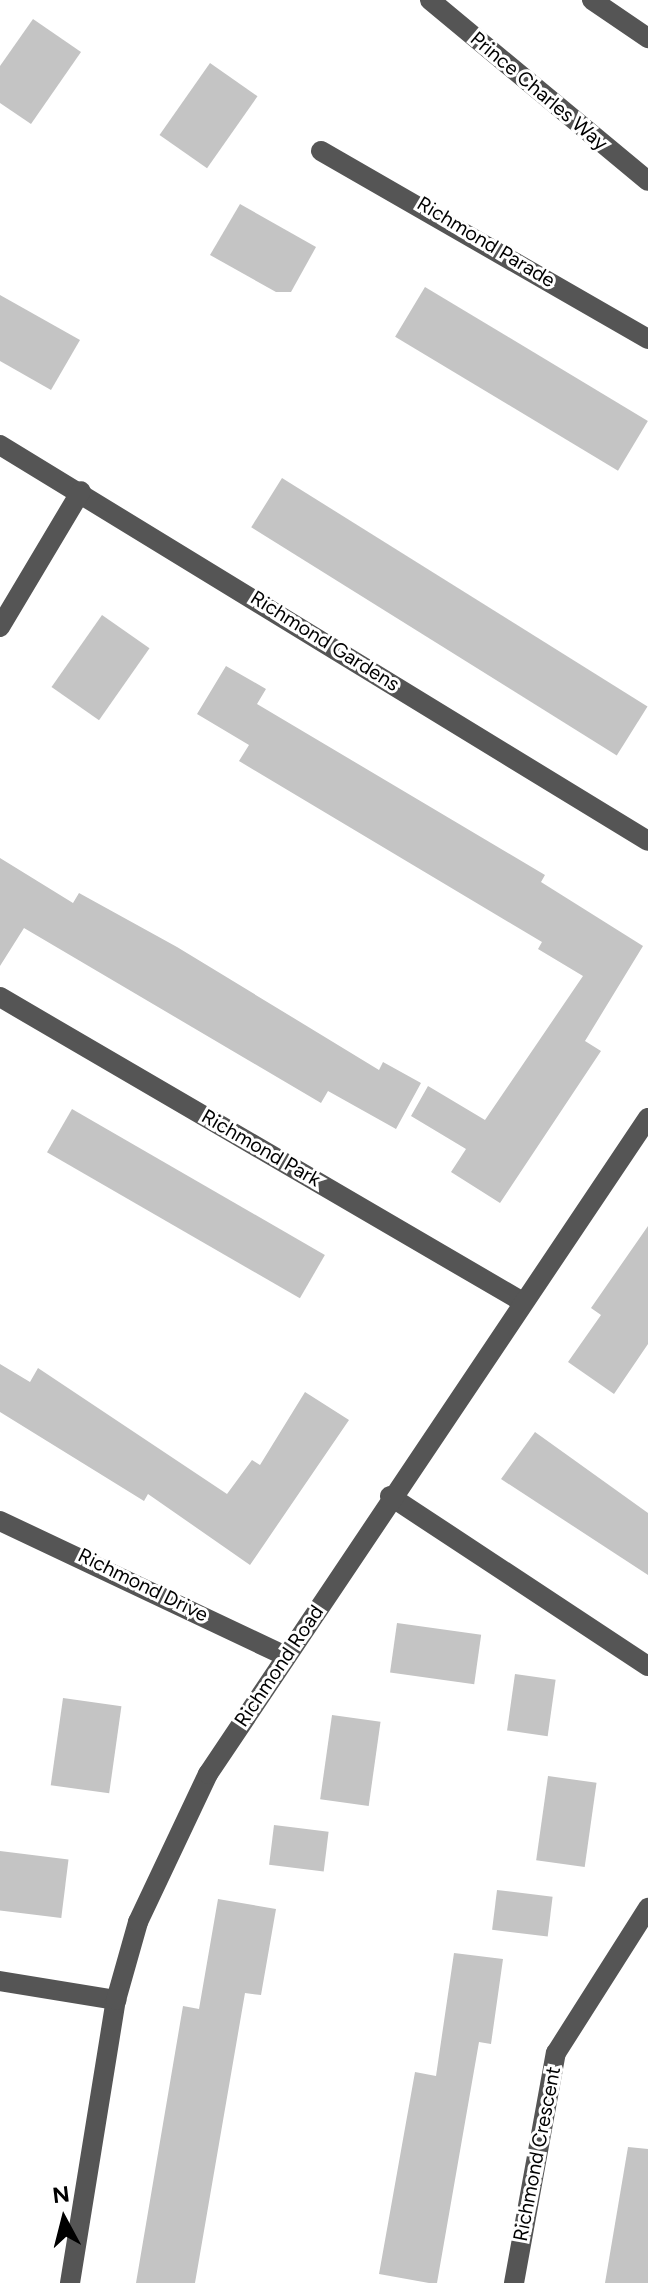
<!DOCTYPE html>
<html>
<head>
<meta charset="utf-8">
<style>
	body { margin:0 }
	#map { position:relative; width:648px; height:2283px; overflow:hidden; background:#fff; font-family:Figtree,sans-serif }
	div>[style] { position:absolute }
	.building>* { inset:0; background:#c4c4c4; transform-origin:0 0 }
	.minor>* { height:20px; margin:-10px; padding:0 10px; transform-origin:10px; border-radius:10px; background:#555 }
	span { translate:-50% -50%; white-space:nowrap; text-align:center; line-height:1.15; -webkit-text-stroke:6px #fff; paint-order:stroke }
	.street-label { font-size:20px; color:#000 }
	.north { position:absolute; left:24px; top:2179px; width:80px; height:80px; -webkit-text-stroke:6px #fff; paint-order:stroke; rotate:353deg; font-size:22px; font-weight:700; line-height:32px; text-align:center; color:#000 }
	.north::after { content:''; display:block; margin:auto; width:28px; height:36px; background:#000; clip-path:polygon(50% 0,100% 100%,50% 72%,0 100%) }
</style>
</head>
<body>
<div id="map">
	<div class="building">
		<div style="clip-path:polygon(33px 19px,81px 52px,31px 124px,0 103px,0 66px)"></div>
		<div style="left:210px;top:63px;width:58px;height:88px;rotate:35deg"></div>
		<div style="clip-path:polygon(240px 204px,316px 247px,291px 292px,276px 292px,210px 255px)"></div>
		<div style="left:425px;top:287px;width:260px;height:58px;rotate:31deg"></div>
		<div style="clip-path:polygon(0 295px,80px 340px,51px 390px,0 361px)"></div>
		<div style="left:282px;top:478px;width:431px;height:58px;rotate:32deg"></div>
		<div style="left:102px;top:615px;width:58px;height:88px;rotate:35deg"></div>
		<div style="clip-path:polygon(226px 666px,266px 689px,257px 704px,545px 875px,541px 882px,643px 946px,585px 1041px,601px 1051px,500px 1203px,451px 1172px,466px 1149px,411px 1116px,428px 1086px,485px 1120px,583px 976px,538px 949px,542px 942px,239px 761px,249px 745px,197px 714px)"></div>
		<div style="clip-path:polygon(0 858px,73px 903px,79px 893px,177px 947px,379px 1070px,383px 1062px,421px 1083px,396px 1129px,328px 1091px,321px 1103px,24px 928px,0 966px)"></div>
		<div style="left:72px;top:1109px;width:292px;height:50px;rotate:30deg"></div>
		<div style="clip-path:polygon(648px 1226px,648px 1344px,614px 1394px,568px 1362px,601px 1315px,591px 1308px)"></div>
		<div style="clip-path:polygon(0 1364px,30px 1382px,38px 1368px,227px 1494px,252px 1460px,260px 1465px,305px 1392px,349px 1420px,250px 1565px,148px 1494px,144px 1501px,0 1412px)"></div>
		<div style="clip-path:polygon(535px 1432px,648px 1513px,648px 1575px,501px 1479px)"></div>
		<div style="left:397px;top:1623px;width:85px;height:50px;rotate:8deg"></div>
		<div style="left:515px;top:1674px;width:41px;height:57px;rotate:8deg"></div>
		<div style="left:63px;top:1698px;width:59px;height:88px;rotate:8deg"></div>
		<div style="left:332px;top:1715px;width:49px;height:85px;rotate:8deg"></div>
		<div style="left:548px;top:1776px;width:49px;height:85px;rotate:8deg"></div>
		<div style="left:274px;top:1825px;width:55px;height:40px;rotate:7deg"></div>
		<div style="left:0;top:1851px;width:69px;height:59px;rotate:7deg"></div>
		<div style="left:497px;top:1890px;width:56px;height:40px;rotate:7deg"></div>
		<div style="clip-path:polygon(218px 1899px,276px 1909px,261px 1995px,245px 1993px,195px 2283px,136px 2283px,183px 2006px,199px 2009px)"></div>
		<div style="clip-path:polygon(454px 1953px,503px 1959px,491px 2044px,479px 2042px,437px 2283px,429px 2283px,379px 2274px,415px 2072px,436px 2076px)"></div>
		<div style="clip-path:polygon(628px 2147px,648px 2149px,648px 2283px,605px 2283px)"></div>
	</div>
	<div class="minor">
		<div style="left:430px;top:0;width:283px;rotate:39.7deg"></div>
		<div style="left:592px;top:0;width:68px;rotate:34.2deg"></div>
		<div style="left:321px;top:151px;width:377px;rotate:29.9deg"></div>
		<div style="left:0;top:445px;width:759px;rotate:31.43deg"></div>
		<div style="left:0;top:627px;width:158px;rotate:-59.2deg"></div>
		<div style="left:0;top:997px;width:603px;rotate:30.26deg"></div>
		<div style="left:390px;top:1496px;width:309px;rotate:33.4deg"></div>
		<div style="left:0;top:1521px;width:313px;rotate:25.3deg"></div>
		<div style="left:0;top:1981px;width:118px;rotate:9.3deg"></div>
		<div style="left:70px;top:2283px;width:287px;rotate:-80.8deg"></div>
		<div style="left:116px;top:2000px;width:81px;rotate:-74.2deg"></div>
		<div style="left:138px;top:1922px;width:164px;rotate:-64.7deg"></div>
		<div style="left:208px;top:1774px;width:790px;rotate:-56.15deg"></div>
		<div style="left:514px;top:2283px;width:234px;rotate:-79.7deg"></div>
		<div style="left:556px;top:2053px;width:172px;rotate:-57.6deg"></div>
	</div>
	<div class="street-label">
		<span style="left:539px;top:91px;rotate:40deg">Prince Charles Way</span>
		<span style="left:486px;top:242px;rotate:31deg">Richmond Parade</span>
		<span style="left:325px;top:641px;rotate:32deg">Richmond Gardens</span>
		<span style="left:261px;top:1148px;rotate:30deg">Richmond Park</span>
		<span style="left:143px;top:1585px;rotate:26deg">Richmond Drive</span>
		<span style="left:279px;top:1666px;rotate:-56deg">Richmond Road</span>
		<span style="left:537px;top:2154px;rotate:-79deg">Richmond Crescent</span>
	</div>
	<div class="north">N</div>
</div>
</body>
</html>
